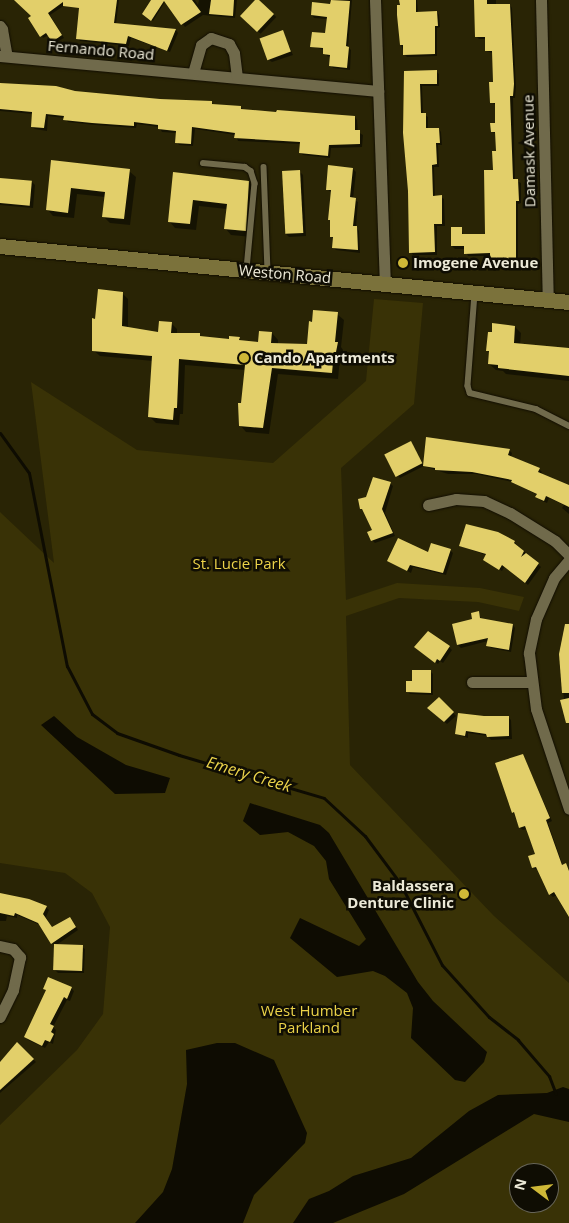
<!DOCTYPE html>
<html>
<head>
<meta charset="utf-8">
<style>
	body { margin:0 }
	#map { position:relative; width:569px; height:1223px; overflow:hidden; background:#292405; font-family:"Open Sans",sans-serif }
	div>[style] { position:absolute }
	.green>* { inset:0; background:#393206 }
	.water>* { inset:0; background:#0e0c02 }
	.shadow>* { inset:0; background:#0007; transform-origin:0 0 }
	.stream>* { height:3px; margin:-1.5px; padding:0 1.5px; transform-origin:1.5px; border-radius:1.5px; background:#0e0c02 }
	.building>* { inset:0; background:#e2cf6a; transform-origin:0 0 }
	.roads { filter:drop-shadow(0 0 1px #110d00) drop-shadow(0 0 1px #110d00) }
	.lane>* { height:5.5px; margin:-2.75px; padding:0 2.75px; transform-origin:2.75px; border-radius:2.75px; background:#706a4b }
	.street>* { height:11px; margin:-5.5px; padding:0 5.5px; transform-origin:5.5px; border-radius:5.5px; background:#706a4b }
	.secondary>* { height:15px; margin:-7.5px; padding:0 7.5px; transform-origin:7.5px; border-radius:7.5px; background:#7b723b }
	.dots>* { width:14px; height:14px; translate:-50% -50%; box-sizing:border-box; border:2px solid #0f0d03; border-radius:50% }
	span { translate:-50% -50%; white-space:nowrap; text-align:center; line-height:1.15; -webkit-text-stroke:5px #0f0d03; paint-order:stroke }
	.street-label { font-size:15px; color:#ece9d7 }
	.poi-label { font-size:15px; color:#ece9d7; font-weight:700 }
	.left { translate:0 -50%; text-align:left }
	.right { translate:-100% -50%; text-align:right }
	.park-label { font-size:15px; color:#ecd349 }
	.water-label { font-size:16px; color:#edd54b; font-style:italic }
	.north { position:absolute; left:509px; top:1163px; width:50px; height:50px; box-sizing:border-box; background:#0f0d03; border:1px solid #676558; border-radius:50%; rotate:285deg; font-size:14px; font-weight:700; line-height:20px; text-align:center; color:#ece9d7 }
	.north::after { content:''; display:block; margin:auto; width:18px; height:22px; background:#cfb837; clip-path:polygon(50% 0,100% 100%,50% 72%,0 100%) }
</style>
</head>
<body>
<div id="map">
	<div class="green">
		<div style="clip-path:polygon(evenodd,374px 299px,423px 303px,414px 404px,341px 468px,346px 600px,397px 583px,480px 588px,524px 597px,519px 611px,478px 602px,399px 598px,346px 616px,350px 765px,494px 916px,569px 983px,569px 1223px,0 1223px,0 1125px,77px 1050px,103px 1014px,110px 927px,92px 893px,65px 873px,0 863px,0 512px,54px 563px,31px 382px,137px 450px,273px 463px,366px 381px,374px 299px,519px 1173px,549px 1173px,549px 1203px,519px 1203px,519px 1173px)"></div>
	</div>
	<div class="water">
		<div style="clip-path:polygon(54px 716px,77px 737px,126px 765px,170px 778px,165px 793px,115px 794px,41px 725px)"></div>
		<div style="clip-path:polygon(250px 803px,320px 825px,329px 833px,418px 982px,433px 1001px,487px 1052px,484px 1062px,465px 1082px,455px 1080px,411px 1038px,413px 1008px,407px 993px,385px 976px,373px 971px,337px 977px,290px 938px,300px 918px,359px 946px,366px 939px,329px 879px,326px 861px,314px 846px,288px 832px,260px 835px,243px 821px)"></div>
		<div style="clip-path:polygon(217px 1043px,235px 1043px,274px 1060px,307px 1133px,305px 1143px,254px 1195px,243px 1223px,135px 1223px,163px 1192px,172px 1169px,187px 1084px,186px 1050px)"></div>
		<div style="clip-path:polygon(563px 1087px,569px 1089px,569px 1122px,534px 1114px,404px 1194px,333px 1223px,293px 1223px,309px 1199px,329px 1191px,353px 1176px,411px 1158px,469px 1111px,498px 1095px,547px 1093px)"></div>
	</div>
	<div class="shadow">
		<div style="clip-path:polygon(15px 0,66px 0,68px 3px,50px 15px,64px 38px,55px 43px,49px 35px,43px 38px,33px 16px)"></div>
		<div style="clip-path:polygon(76px 0,119px 0,116px 24px,176px 30px,178px 33px,170px 52px,131px 38px,129px 46px,80px 41px,78px 38px,80px 9px,76px 7px)"></div>
		<div style="clip-path:polygon(152px 0,166px 0,153px 21px,144px 14px)"></div>
		<div style="clip-path:polygon(176px 0,195px 0,198px 5px,199px 0,237px 0,235px 18px,203px 15px,185px 27px,169px 5px)"></div>
		<div style="left:258px;top:0;width:25px;height:23px;rotate:43deg"></div>
		<div style="clip-path:polygon(332px 0,352px 0,348px 47px,351px 50px,350px 70px,333px 68px,331px 65px,331px 57px,327px 56px,324px 50px,312px 46px,326px 35px,328px 19px,314px 18px,312px 15px,331px 6px)"></div>
		<div style="clip-path:polygon(400px 0,417px 0,418px 13px,437px 12px,439px 15px,440px 27px,437px 28px,437px 56px,407px 57px,404px 54px,401px 44px,398px 15px)"></div>
		<div style="clip-path:polygon(475px 0,496px 0,496px 5px,510px 5px,512px 8px,516px 87px,515px 98px,513px 98px,515px 180px,521px 183px,521px 203px,518px 204px,518px 263px,494px 263px,491px 256px,468px 256px,465px 249px,455px 249px,452px 246px,461px 228px,464px 236px,487px 236px,497px 152px,497px 134px,492px 132px,496px 125px,496px 105px,491px 102px,494px 83px,493px 53px,486px 51px,486px 39px,479px 39px,477px 37px)"></div>
		<div style="clip-path:polygon(283px 32px,293px 55px,272px 62px,269px 60px)"></div>
		<div style="clip-path:polygon(436px 71px,439px 74px,439px 86px,422px 86px,423px 114px,428px 117px,428px 129px,439px 129px,441px 132px,442px 145px,438px 145px,439px 167px,434px 167px,435px 197px,441px 197px,444px 199px,445px 226px,437px 226px,437px 255px,413px 255px,411px 252px,405px 72px)"></div>
		<div style="clip-path:polygon(0 85px,160px 101px,212px 103px,214px 105px,240px 107px,244px 110px,355px 117px,357px 120px,358px 132px,363px 135px,362px 147px,331px 148px,330px 158px,303px 155px,300px 152px,301px 144px,238px 141px,236px 135px,195px 129px,193px 146px,179px 145px,177px 142px,177px 133px,162px 132px,159px 127px,137px 124px,136px 128px,95px 125px,68px 122px,65px 118px,48px 116px,47px 131px,35px 129px,32px 127px,33px 114px,0 111px)"></div>
		<div style="clip-path:polygon(53px 162px,129px 171px,136px 177px,130px 225px,110px 223px,103px 216px,105px 197px,77px 194px,74px 218px,53px 216px,47px 209px)"></div>
		<div style="clip-path:polygon(353px 169px,356px 172px,353px 199px,358px 202px,356px 227px,359px 231px,360px 253px,336px 250px,333px 247px,334px 239px,331px 236px,332px 222px,329px 219px,332px 193px,327px 189px)"></div>
		<div style="clip-path:polygon(300px 172px,303px 175px,306px 236px,289px 237px,286px 234px)"></div>
		<div style="clip-path:polygon(174px 173px,249px 182px,255px 189px,252px 237px,231px 235px,225px 228px,227px 209px,199px 206px,196px 230px,175px 228px,169px 221px)"></div>
		<div style="clip-path:polygon(0 179px,32px 182px,35px 185px,33px 208px,0 205px)"></div>
		<div style="clip-path:polygon(122px 293px,128px 299px,128px 328px,159px 333px,171px 323px,177px 329px,177px 334px,199px 335px,202px 337px,230px 340px,239px 338px,242px 341px,259px 343px,272px 333px,278px 340px,278px 344px,308px 345px,337px 314px,344px 320px,341px 347px,343px 350px,342px 358px,340px 358px,338px 379px,278px 374px,269px 434px,246px 432px,240px 425px,245px 370px,185px 365px,183px 414px,180px 414px,179px 425px,156px 423px,150px 417px,153px 361px,100px 356px,93px 350px,96px 320px)"></div>
		<div style="clip-path:polygon(515px 327px,521px 333px,520px 345px,569px 350px,569px 381px,506px 374px,503px 371px,496px 370px,489px 364px,490px 353px,488px 351px)"></div>
		<div style="clip-path:polygon(410px 442px,424px 466px,400px 478px,397px 475px)"></div>
		<div style="clip-path:polygon(509px 450px,512px 453px,511px 457px,539px 469px,542px 472px,541px 475px,569px 490px,569px 514px,562px 508px,564px 505px,549px 498px,547px 503px,540px 500px,538px 495px,512px 482px,476px 474px,448px 474px,424px 466px)"></div>
		<div style="clip-path:polygon(390px 483px,393px 486px,385px 513px,395px 536px,375px 543px,372px 540px,374px 531px,361px 508px,367px 498px)"></div>
		<div style="clip-path:polygon(514px 542px,541px 567px,528px 585px,505px 566px,502px 571px,487px 562px,486px 555px,460px 546px)"></div>
		<div style="clip-path:polygon(450px 550px,453px 553px,446px 575px,413px 567px,411px 573px,389px 561px)"></div>
		<div style="clip-path:polygon(478px 613px,482px 620px,513px 625px,515px 628px,511px 652px,491px 648px,488px 645px,488px 641px,461px 648px,458px 645px)"></div>
		<div style="clip-path:polygon(569px 627px,569px 723px,564px 700px,560px 654px)"></div>
		<div style="clip-path:polygon(449px 647px,452px 650px,443px 663px,440px 661px,438px 664px,419px 650px)"></div>
		<div style="clip-path:polygon(430px 671px,433px 674px,433px 695px,410px 694px,407px 691px,414px 683px)"></div>
		<div style="clip-path:polygon(439px 698px,456px 716px,447px 724px,431px 710px)"></div>
		<div style="clip-path:polygon(508px 717px,511px 720px,512px 739px,491px 740px,488px 736px,468px 733px,468px 738px,456px 734px,484px 718px)"></div>
		<div style="clip-path:polygon(523px 755px,552px 821px,548px 823px,563px 866px,565px 865px,569px 869px,569px 914px,557px 895px,553px 897px,550px 894px,538px 870px,533px 868px,537px 855px,527px 829px,523px 830px,520px 828px,513px 812px)"></div>
		<div style="clip-path:polygon(0 894px,46px 907px,49px 910px,46px 917px,52px 928px,72px 921px,78px 930px,55px 946px,40px 925px,17px 915px,17px 918px,7px 916px,6px 921px,0 921px)"></div>
		<div style="clip-path:polygon(82px 947px,85px 949px,84px 973px,58px 973px,55px 970px)"></div>
		<div style="clip-path:polygon(71px 988px,74px 991px,70px 1001px,67px 1000px,53px 1027px,56px 1030px,53px 1044px,49px 1042px,45px 1048px,28px 1040px,26px 1037px,47px 991px,45px 989px)"></div>
		<div style="clip-path:polygon(17px 1044px,36px 1062px,0 1093px,0 1063px)"></div>
	</div>
	<div class="stream">
		<div style="left:0;top:433px;width:49px;rotate:54.1deg"></div>
		<div style="left:29px;top:473px;width:197px;rotate:78.9deg"></div>
		<div style="left:67px;top:666px;width:54px;rotate:62.5deg"></div>
		<div style="left:92px;top:714px;width:31px;rotate:37deg"></div>
		<div style="left:117px;top:733px;width:66px;rotate:19.5deg"></div>
		<div style="left:179px;top:755px;width:151px;rotate:16.5deg"></div>
		<div style="left:324px;top:798px;width:56px;rotate:42.8deg"></div>
		<div style="left:365px;top:836px;width:59px;rotate:53.3deg"></div>
		<div style="left:400px;top:883px;width:92px;rotate:62.9deg"></div>
		<div style="left:442px;top:965px;width:70px;rotate:47.9deg"></div>
		<div style="left:489px;top:1017px;width:37px;rotate:38deg"></div>
		<div style="left:518px;top:1040px;width:48px;rotate:49.3deg"></div>
		<div style="left:549px;top:1076px;width:19px;rotate:69deg"></div>
	</div>
	<div class="building">
		<div style="clip-path:polygon(14px 0,117px 0,114px 23px,176px 29px,167px 51px,128px 36px,126px 44px,76px 39px,79px 8px,63px 6px,63px 2px,48px 13px,62px 35px,52px 42px,46px 33px,40px 37px,28px 18px,31px 16px)"></div>
		<div style="clip-path:polygon(151px 0,192px 0,201px 12px,181px 25px,164px 1px,151px 21px,142px 14px)"></div>
		<div style="clip-path:polygon(211px 0,234px 0,233px 16px,209px 14px)"></div>
		<div style="clip-path:polygon(255px 0,259px 0,274px 14px,257px 32px,240px 16px)"></div>
		<div style="clip-path:polygon(331px 0,350px 1px,346px 46px,349px 47px,347px 68px,329px 66px,330px 55px,323px 54px,323px 48px,310px 47px,312px 32px,325px 33px,327px 17px,311px 15px,312px 2px,330px 4px)"></div>
		<div style="clip-path:polygon(399px 0,416px 0,416px 12px,437px 11px,438px 26px,435px 26px,435px 54px,403px 55px,403px 45px,400px 45px,397px 15px,397px 5px,400px 5px)"></div>
		<div style="clip-path:polygon(474px 0,487px 0,487px 4px,510px 4px,514px 84px,513px 96px,510px 96px,513px 179px,518px 179px,519px 201px,516px 201px,516px 261px,490px 260px,490px 253px,464px 254px,464px 246px,451px 246px,451px 227px,462px 227px,462px 234px,485px 234px,484px 170px,493px 170px,492px 151px,496px 151px,495px 132px,491px 132px,490px 123px,495px 123px,495px 103px,490px 103px,489px 82px,493px 82px,492px 51px,485px 51px,485px 37px,475px 37px)"></div>
		<div style="left:283px;top:30px;width:23px;height:25px;rotate:70deg"></div>
		<div style="clip-path:polygon(437px 70px,437px 84px,420px 84px,421px 113px,426px 113px,426px 128px,439px 128px,440px 143px,436px 143px,437px 164px,432px 165px,433px 196px,442px 195px,442px 224px,434px 224px,435px 252px,409px 253px,408px 191px,403px 133px,404px 71px)"></div>
		<div style="clip-path:polygon(0 83px,56px 86px,75px 91px,160px 99px,212px 101px,212px 104px,241px 106px,241px 109px,276px 112px,277px 110px,355px 116px,355px 130px,360px 130px,360px 144px,329px 145px,328px 156px,299px 153px,300px 142px,234px 138px,235px 133px,192px 127px,191px 144px,175px 143px,176px 131px,158px 129px,158px 125px,134px 122px,134px 126px,92px 123px,63px 120px,64px 116px,46px 114px,44px 128px,31px 127px,32px 112px,0 109px)"></div>
		<div style="clip-path:polygon(51px 160px,130px 169px,124px 219px,102px 217px,105px 192px,71px 188px,68px 213px,46px 210px)"></div>
		<div style="clip-path:polygon(328px 165px,353px 168px,350px 197px,356px 198px,353px 226px,357px 226px,358px 250px,332px 248px,333px 237px,330px 237px,330px 220px,328px 220px,331px 190px,326px 190px)"></div>
		<div style="left:300px;top:170px;width:63px;height:18px;rotate:87deg"></div>
		<div style="clip-path:polygon(173px 172px,249px 181px,246px 231px,224px 229px,227px 204px,193px 200px,190px 224px,168px 222px)"></div>
		<div style="left:0;top:178px;width:32px;height:25px;rotate:5deg"></div>
		<div style="clip-path:polygon(98px 289px,123px 292px,122px 326px,158px 332px,159px 321px,172px 322px,171px 333px,200px 333px,200px 336px,229px 339px,229px 336px,240px 337px,239px 340px,258px 342px,259px 331px,272px 332px,271px 343px,307px 344px,309px 321px,312px 322px,313px 310px,338px 312px,335px 342px,338px 342px,336px 352px,334px 352px,332px 373px,272px 368px,263px 428px,239px 426px,238px 403px,241px 403px,245px 365px,179px 359px,177px 408px,174px 408px,173px 420px,148px 417px,152px 356px,92px 351px,92px 318px,95px 319px)"></div>
		<div style="clip-path:polygon(492px 323px,515px 326px,514px 343px,569px 348px,569px 376px,498px 368px,498px 365px,488px 364px,489px 351px,486px 351px,488px 332px,492px 332px)"></div>
		<div style="clip-path:polygon(426px 437px,510px 449px,508px 455px,540px 468px,538px 472px,569px 485px,569px 507px,546px 496px,544px 501px,535px 497px,537px 494px,511px 482px,512px 480px,472px 472px,435px 470px,435px 468px,423px 466px)"></div>
		<div style="left:411px;top:441px;width:25px;height:30px;rotate:63deg"></div>
		<div style="clip-path:polygon(373px 477px,391px 482px,382px 509px,393px 533px,371px 541px,367px 532px,372px 530px,362px 509px,360px 509px,358px 499px,366px 497px)"></div>
		<div style="clip-path:polygon(466px 524px,498px 532px,515px 541px,514px 543px,524px 551px,521px 557px,526px 553px,539px 563px,525px 583px,502px 565px,499px 570px,483px 560px,486px 554px,459px 546px)"></div>
		<div style="clip-path:polygon(398px 538px,428px 552px,431px 543px,451px 549px,443px 573px,410px 565px,407px 571px,387px 561px)"></div>
		<div style="clip-path:polygon(479px 611px,480px 618px,513px 624px,509px 650px,486px 646px,488px 638px,457px 645px,452px 624px,472px 619px,471px 613px)"></div>
		<div style="clip-path:polygon(565px 624px,569px 624px,569px 693px,562px 693px,559px 654px)"></div>
		<div style="clip-path:polygon(428px 631px,450px 646px,440px 661px,437px 659px,435px 663px,414px 647px)"></div>
		<div style="clip-path:polygon(412px 670px,431px 670px,431px 693px,406px 692px,406px 681px,412px 681px)"></div>
		<div style="clip-path:polygon(439px 697px,454px 712px,444px 722px,427px 708px)"></div>
		<div style="clip-path:polygon(569px 698px,569px 723px,566px 723px,560px 700px)"></div>
		<div style="clip-path:polygon(458px 713px,484px 716px,509px 716px,509px 736px,487px 737px,486px 734px,466px 731px,465px 736px,455px 734px)"></div>
		<div style="clip-path:polygon(523px 754px,550px 818px,546px 820px,562px 865px,566px 863px,569px 871px,569px 917px,554px 892px,549px 895px,536px 867px,532px 868px,528px 856px,535px 854px,529px 837px,525px 826px,519px 828px,514px 812px,512px 813px,495px 763px)"></div>
		<div style="clip-path:polygon(0 893px,29px 899px,47px 906px,43px 914px,52px 927px,70px 917px,76px 927px,51px 944px,38px 923px,15px 913px,14px 916px,0 913px)"></div>
		<div style="left:83px;top:945px;width:26px;height:29px;rotate:92deg"></div>
		<div style="clip-path:polygon(48px 977px,72px 987px,67px 999px,64px 997px,50px 1024px,54px 1026px,51px 1032px,54px 1034px,50px 1042px,45px 1040px,42px 1046px,24px 1037px,46px 990px,43px 989px)"></div>
		<div style="clip-path:polygon(17px 1042px,34px 1059px,0 1090px,0 1062px)"></div>
	</div>
	<div class="roads">
		<div class="lane">
			<div style="left:203px;top:163px;width:42px;rotate:5.4deg"></div>
			<div style="left:245px;top:167px;width:7px;rotate:34deg"></div>
			<div style="left:251px;top:171px;width:13px;rotate:72deg"></div>
			<div style="left:255px;top:183px;width:87px;rotate:95.3deg"></div>
			<div style="left:264px;top:167px;width:105px;rotate:87.8deg"></div>
			<div style="left:475px;top:294px;width:92px;rotate:94.4deg"></div>
			<div style="left:468px;top:386px;width:7px;rotate:74deg"></div>
			<div style="left:470px;top:393px;width:68px;rotate:13.6deg"></div>
			<div style="left:536px;top:409px;width:37px;rotate:27deg"></div>
		</div>
		<div class="street">
			<div style="left:375px;top:0;width:283px;rotate:88deg"></div>
			<div style="left:541px;top:0;width:301px;rotate:88.7deg"></div>
			<div style="left:0;top:26px;width:4px;rotate:56deg"></div>
			<div style="left:2px;top:29px;width:27px;rotate:80deg"></div>
			<div style="left:0;top:56px;width:380px;rotate:5.3deg"></div>
			<div style="left:193px;top:73px;width:29px;rotate:-74deg"></div>
			<div style="left:201px;top:45px;width:12px;rotate:-35deg"></div>
			<div style="left:211px;top:38px;width:19px;rotate:18deg"></div>
			<div style="left:229px;top:44px;width:10px;rotate:61deg"></div>
			<div style="left:234px;top:53px;width:24px;rotate:83deg"></div>
			<div style="left:428px;top:505px;width:29px;rotate:-12deg"></div>
			<div style="left:456px;top:499px;width:28px;rotate:4deg"></div>
			<div style="left:484px;top:501px;width:29px;rotate:25deg"></div>
			<div style="left:510px;top:513px;width:53px;rotate:31.9deg"></div>
			<div style="left:555px;top:541px;width:20px;rotate:45deg"></div>
			<div style="left:569px;top:560px;width:23px;rotate:130deg"></div>
			<div style="left:554px;top:578px;width:45px;rotate:113.7deg"></div>
			<div style="left:536px;top:619px;width:35px;rotate:102deg"></div>
			<div style="left:529px;top:653px;width:56px;rotate:82.9deg"></div>
			<div style="left:536px;top:709px;width:105px;rotate:71.7deg"></div>
			<div style="left:472px;top:682px;width:59px"></div>
			<div style="left:0;top:946px;width:13px;rotate:13deg"></div>
			<div style="left:13px;top:949px;width:11px;rotate:49deg"></div>
			<div style="left:20px;top:957px;width:34px;rotate:102deg"></div>
			<div style="left:13px;top:990px;width:30px;rotate:116deg"></div>
		</div>
		<div class="secondary">
			<div style="left:0;top:246px;width:572px;rotate:5.62deg"></div>
		</div>
	</div>
	<div class="dots">
		<div style="left:403px;top:263px;background:#cfb837"></div>
		<div style="left:244px;top:358px;background:#cfb837"></div>
		<div style="left:464px;top:894px;background:#cfb837"></div>
	</div>
	<div class="street-label">
		<span style="left:101px;top:50px;rotate:5deg">Fernando Road</span>
		<span style="left:529px;top:151px;rotate:-91deg">Damask Avenue</span>
		<span style="left:285px;top:274px;rotate:5deg">Weston Road</span>
	</div>
	<div class="poi-label">
		<span class="left" style="left:413px;top:263px">Imogene Avenue</span>
		<span class="left" style="left:254px;top:358px">Cando Apartments</span>
		<span class="right" style="left:454px;top:894px">Baldassera<br>Denture Clinic</span>
	</div>
	<div class="park-label">
		<span style="left:239px;top:564px">St. Lucie Park</span>
		<span style="left:309px;top:1019px">West Humber<br>Parkland</span>
	</div>
	<div class="water-label">
		<span style="left:249px;top:774px;rotate:17deg">Emery Creek</span>
	</div>
	<div class="north">N</div>
</div>
</body>
</html>
